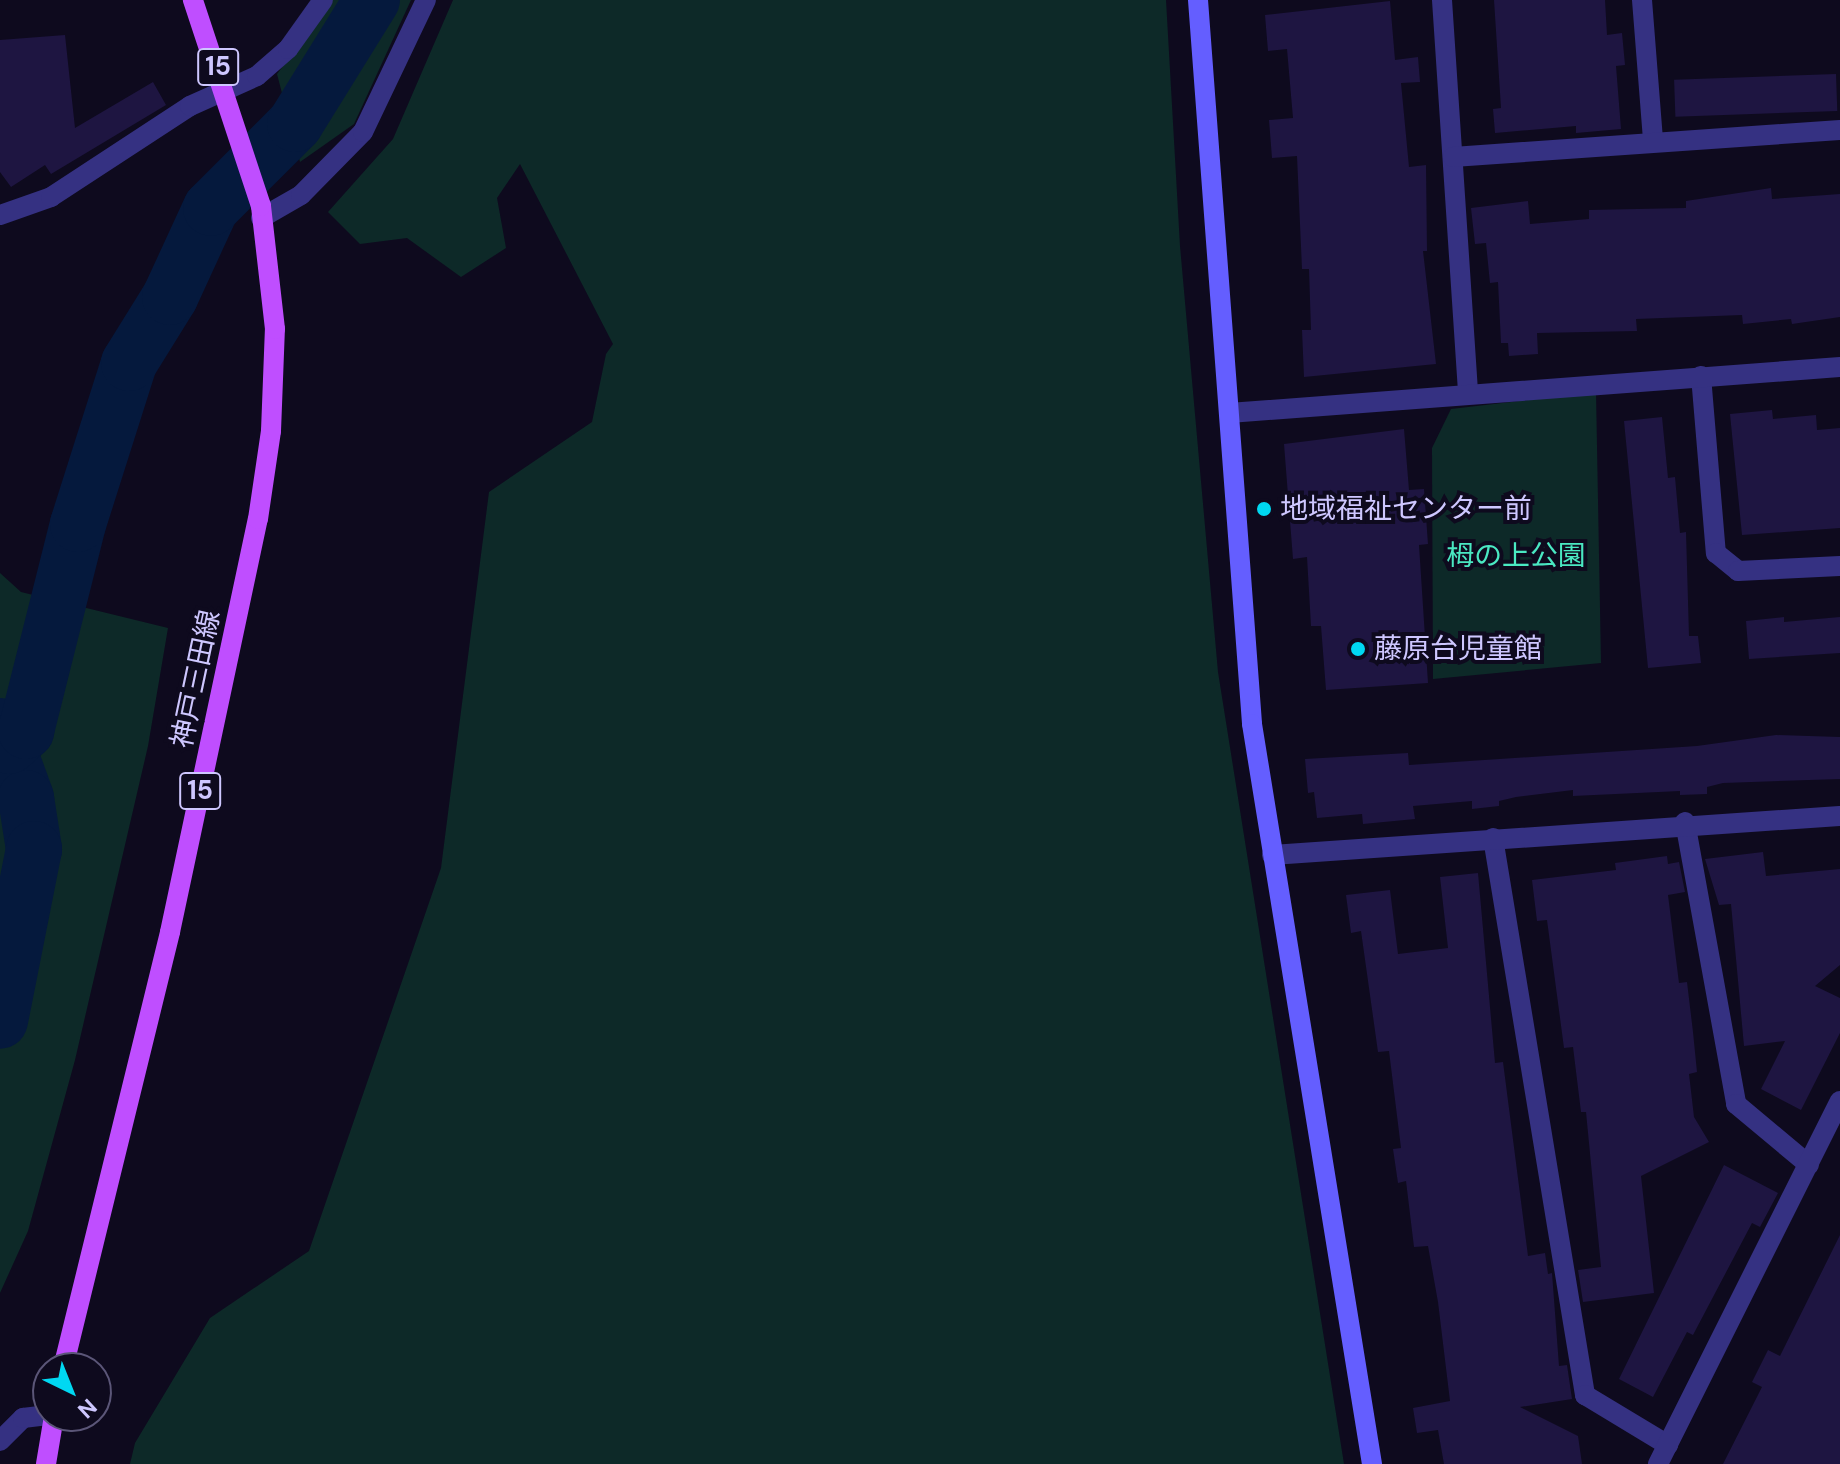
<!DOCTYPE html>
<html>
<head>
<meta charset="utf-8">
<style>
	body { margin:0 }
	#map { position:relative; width:1840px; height:1464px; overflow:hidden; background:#0e0a1e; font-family:"DM Sans","Noto Sans JP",sans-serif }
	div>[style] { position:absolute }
	.green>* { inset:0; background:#0d2928 }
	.river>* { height:56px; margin:-28px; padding:0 28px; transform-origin:28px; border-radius:28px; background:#05193d }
	.building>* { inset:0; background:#1e1541; transform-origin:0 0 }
	.street>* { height:20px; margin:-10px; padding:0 10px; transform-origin:10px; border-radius:10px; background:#353182 }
	.secondary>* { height:20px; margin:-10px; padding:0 10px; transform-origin:10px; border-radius:10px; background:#645eff }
	.primary>* { height:20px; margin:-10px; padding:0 10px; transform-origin:10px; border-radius:10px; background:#bf4eff }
	.dots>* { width:22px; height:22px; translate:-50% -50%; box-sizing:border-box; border:4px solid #0e0a1e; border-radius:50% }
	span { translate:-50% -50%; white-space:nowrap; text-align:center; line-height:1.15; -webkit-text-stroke:8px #0e0a1e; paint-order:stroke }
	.shield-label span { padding:2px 6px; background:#0e0a1e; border:2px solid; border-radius:6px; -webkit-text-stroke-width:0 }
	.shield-label { font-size:26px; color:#cec7ff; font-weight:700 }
	.poi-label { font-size:28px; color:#cec7ff }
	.left { translate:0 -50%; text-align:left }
	.park-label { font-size:28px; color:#4ae8c2 }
	.street-label { font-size:28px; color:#cec7ff }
	.north { position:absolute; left:32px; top:1352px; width:80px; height:80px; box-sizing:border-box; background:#0e0a1e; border:2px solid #5b5678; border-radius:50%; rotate:137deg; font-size:22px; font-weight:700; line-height:32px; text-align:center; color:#cec7ff }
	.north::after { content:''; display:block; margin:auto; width:28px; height:36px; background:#00d8f2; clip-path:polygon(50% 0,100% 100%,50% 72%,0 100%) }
</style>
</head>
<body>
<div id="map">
	<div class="green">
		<div style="clip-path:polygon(332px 0,411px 0,354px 124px,300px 162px,277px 74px)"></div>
		<div style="clip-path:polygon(453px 0,1166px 0,1180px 246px,1218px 672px,1344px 1464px,130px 1464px,135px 1443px,210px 1318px,309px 1251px,441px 868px,489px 492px,592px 422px,606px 354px,613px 344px,520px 164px,497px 198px,506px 248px,461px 277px,407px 238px,360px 244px,328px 212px,393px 139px)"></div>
		<div style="clip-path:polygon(1596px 392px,1601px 663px,1433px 679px,1432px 448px,1451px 409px)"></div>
		<div style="clip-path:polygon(0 573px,21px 592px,168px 628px,148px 746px,75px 1060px,28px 1231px,0 1293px)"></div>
	</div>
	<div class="river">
		<div style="left:0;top:726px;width:77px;rotate:70.1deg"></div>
		<div style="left:26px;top:798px;width:52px;rotate:81.1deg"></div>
		<div style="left:34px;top:849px;width:175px;rotate:101.2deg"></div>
		<div style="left:9px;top:746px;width:23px;rotate:-41deg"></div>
		<div style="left:26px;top:731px;width:213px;rotate:-75.9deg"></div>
		<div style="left:78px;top:524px;width:169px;rotate:-72.4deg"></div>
		<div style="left:129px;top:363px;width:78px;rotate:-58.2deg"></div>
		<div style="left:170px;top:297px;width:98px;rotate:-65.3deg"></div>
		<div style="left:211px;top:208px;width:119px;rotate:-45deg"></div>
		<div style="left:295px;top:124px;width:146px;rotate:-58.2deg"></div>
	</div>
	<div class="building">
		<div style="clip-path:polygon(1494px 0,1605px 0,1607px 35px,1622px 33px,1625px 65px,1616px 66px,1621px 129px,1576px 133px,1576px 126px,1495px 133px,1493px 109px,1501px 108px)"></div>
		<div style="clip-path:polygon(1390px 1px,1395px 60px,1418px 57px,1420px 82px,1401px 83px,1409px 167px,1426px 165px,1427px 251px,1423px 251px,1436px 364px,1304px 377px,1302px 330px,1311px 330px,1309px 269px,1302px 269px,1297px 156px,1272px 158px,1269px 120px,1293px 118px,1287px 49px,1268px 51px,1265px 15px)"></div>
		<div style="clip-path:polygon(65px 35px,75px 128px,153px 82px,166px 105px,51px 174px,45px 165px,11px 187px,0 172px,0 40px)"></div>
		<div style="left:1836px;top:74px;width:37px;height:162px;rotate:88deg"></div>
		<div style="clip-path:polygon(1771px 188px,1772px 199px,1840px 194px,1840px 317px,1792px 324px,1791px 319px,1743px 324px,1742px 315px,1636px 319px,1637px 331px,1537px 333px,1538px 354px,1509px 356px,1508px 343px,1501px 343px,1498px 282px,1490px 283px,1486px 243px,1475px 244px,1471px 208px,1528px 201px,1530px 224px,1589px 219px,1589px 210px,1686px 208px,1686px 201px)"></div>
		<div style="clip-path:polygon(1772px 410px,1773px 419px,1816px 415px,1817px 430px,1840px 428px,1840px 528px,1742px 535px,1730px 414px)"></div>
		<div style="clip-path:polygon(1662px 417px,1668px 478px,1675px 477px,1680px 533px,1686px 532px,1689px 636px,1698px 636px,1701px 663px,1648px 668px,1624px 421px)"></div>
		<div style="clip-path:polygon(1404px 429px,1409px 490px,1424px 489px,1428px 544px,1419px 545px,1428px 683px,1326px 690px,1321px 626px,1311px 626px,1307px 557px,1293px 559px,1284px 444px)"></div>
		<div style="clip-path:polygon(1784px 617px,1784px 622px,1840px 617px,1840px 653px,1749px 659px,1746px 621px)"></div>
		<div style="clip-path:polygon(1776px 735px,1840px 737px,1840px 779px,1723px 783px,1707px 787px,1707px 794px,1680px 795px,1680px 791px,1573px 796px,1573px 790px,1516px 797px,1499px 801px,1499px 806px,1472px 809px,1472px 801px,1413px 806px,1415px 819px,1363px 824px,1362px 814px,1317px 818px,1314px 792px,1308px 793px,1305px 759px,1408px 753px,1409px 765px,1697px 746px)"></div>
		<div style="clip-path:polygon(1763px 852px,1766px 876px,1840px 869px,1840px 965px,1815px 986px,1840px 998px,1840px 1033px,1801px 1110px,1761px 1089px,1785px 1041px,1744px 1046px,1731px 904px,1719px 905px,1705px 859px)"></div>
		<div style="clip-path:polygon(1667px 856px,1668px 864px,1679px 862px,1685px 892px,1668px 895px,1679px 983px,1687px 982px,1693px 1032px,1697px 1072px,1689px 1074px,1694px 1117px,1709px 1142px,1641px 1176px,1654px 1293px,1583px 1302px,1578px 1270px,1601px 1267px,1586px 1112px,1581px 1112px,1573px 1047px,1564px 1048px,1547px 920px,1537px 921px,1532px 880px,1616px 870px,1615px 863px)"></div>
		<div style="clip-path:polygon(1478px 873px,1495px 1063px,1503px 1062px,1528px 1256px,1545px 1253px,1548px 1274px,1552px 1273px,1559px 1366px,1567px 1365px,1572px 1399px,1520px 1407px,1578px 1436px,1582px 1464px,1444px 1464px,1438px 1430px,1417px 1433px,1413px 1408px,1450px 1401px,1438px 1302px,1428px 1246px,1414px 1247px,1406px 1181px,1398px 1183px,1393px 1149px,1401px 1148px,1389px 1051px,1378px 1052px,1361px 931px,1351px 933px,1346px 895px,1390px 890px,1398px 954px,1448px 948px,1440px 877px)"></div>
		<div style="clip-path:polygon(1724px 1165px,1778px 1193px,1760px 1227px,1752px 1223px,1693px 1335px,1687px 1332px,1653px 1397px,1619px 1379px)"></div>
		<div style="clip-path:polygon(1840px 1235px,1840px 1464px,1723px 1464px,1762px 1387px,1752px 1382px,1768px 1350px,1780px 1356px)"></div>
	</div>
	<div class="street">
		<div style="left:1442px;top:0;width:392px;rotate:86.2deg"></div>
		<div style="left:1642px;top:0;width:140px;rotate:85.5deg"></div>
		<div style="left:1453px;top:157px;width:388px;rotate:-4deg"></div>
		<div style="left:0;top:215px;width:54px;rotate:-19.4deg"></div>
		<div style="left:51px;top:197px;width:166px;rotate:-33.2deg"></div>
		<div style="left:190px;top:106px;width:73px;rotate:-24.1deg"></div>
		<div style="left:257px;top:76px;width:41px;rotate:-41.1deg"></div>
		<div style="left:288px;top:49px;width:60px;rotate:-54.5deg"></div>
		<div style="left:261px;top:218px;width:46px;rotate:-29.9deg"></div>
		<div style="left:301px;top:195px;width:88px;rotate:-45.5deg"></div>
		<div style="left:363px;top:132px;width:146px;rotate:-64.5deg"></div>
		<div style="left:1701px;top:376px;width:178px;rotate:85.2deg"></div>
		<div style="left:1716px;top:553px;width:28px;rotate:39deg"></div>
		<div style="left:1738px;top:571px;width:102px;rotate:-2.8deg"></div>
		<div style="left:1229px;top:413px;width:613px;rotate:-4.31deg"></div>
		<div style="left:1685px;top:822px;width:287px;rotate:79.7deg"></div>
		<div style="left:1736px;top:1104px;width:95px;rotate:39.9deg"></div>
		<div style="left:1493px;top:838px;width:565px;rotate:80.62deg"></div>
		<div style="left:1585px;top:1395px;width:97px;rotate:31.1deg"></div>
		<div style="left:1272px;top:855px;width:569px;rotate:-3.93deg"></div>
		<div style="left:0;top:1441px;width:33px;rotate:-45deg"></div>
		<div style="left:23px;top:1418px;width:25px;rotate:-7deg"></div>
		<div style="left:1658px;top:1464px;width:406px;rotate:-63.4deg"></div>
	</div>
	<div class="secondary">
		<div style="left:1198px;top:0;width:726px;rotate:85.73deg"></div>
		<div style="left:1252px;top:724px;width:750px;rotate:80.79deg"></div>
	</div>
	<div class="primary">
		<div style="left:63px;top:1368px;width:449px;rotate:-76.2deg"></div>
		<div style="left:170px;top:932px;width:422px;rotate:-78deg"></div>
		<div style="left:258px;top:519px;width:89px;rotate:-81.6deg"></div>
		<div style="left:271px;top:431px;width:102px;rotate:-87.8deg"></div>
		<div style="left:275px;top:329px;width:124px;rotate:-96.5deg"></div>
		<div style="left:261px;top:206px;width:217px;rotate:-108.3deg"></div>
		<div style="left:46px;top:1464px;width:49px;rotate:-80.5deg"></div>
	</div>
	<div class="dots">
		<div style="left:1264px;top:509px;background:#00d8f2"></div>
		<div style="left:1358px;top:649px;background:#00d8f2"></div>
	</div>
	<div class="shield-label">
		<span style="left:218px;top:67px">15</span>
		<span style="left:200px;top:791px">15</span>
	</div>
	<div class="poi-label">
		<span class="left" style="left:1280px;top:509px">地域福祉センター前</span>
		<span class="left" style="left:1374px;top:649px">藤原台児童館</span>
	</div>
	<div class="park-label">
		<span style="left:1516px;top:556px">栂の上公園</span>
	</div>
	<div class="street-label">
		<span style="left:196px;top:679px;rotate:-78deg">神戸三田線</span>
	</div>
	<div class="north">N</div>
</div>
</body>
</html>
